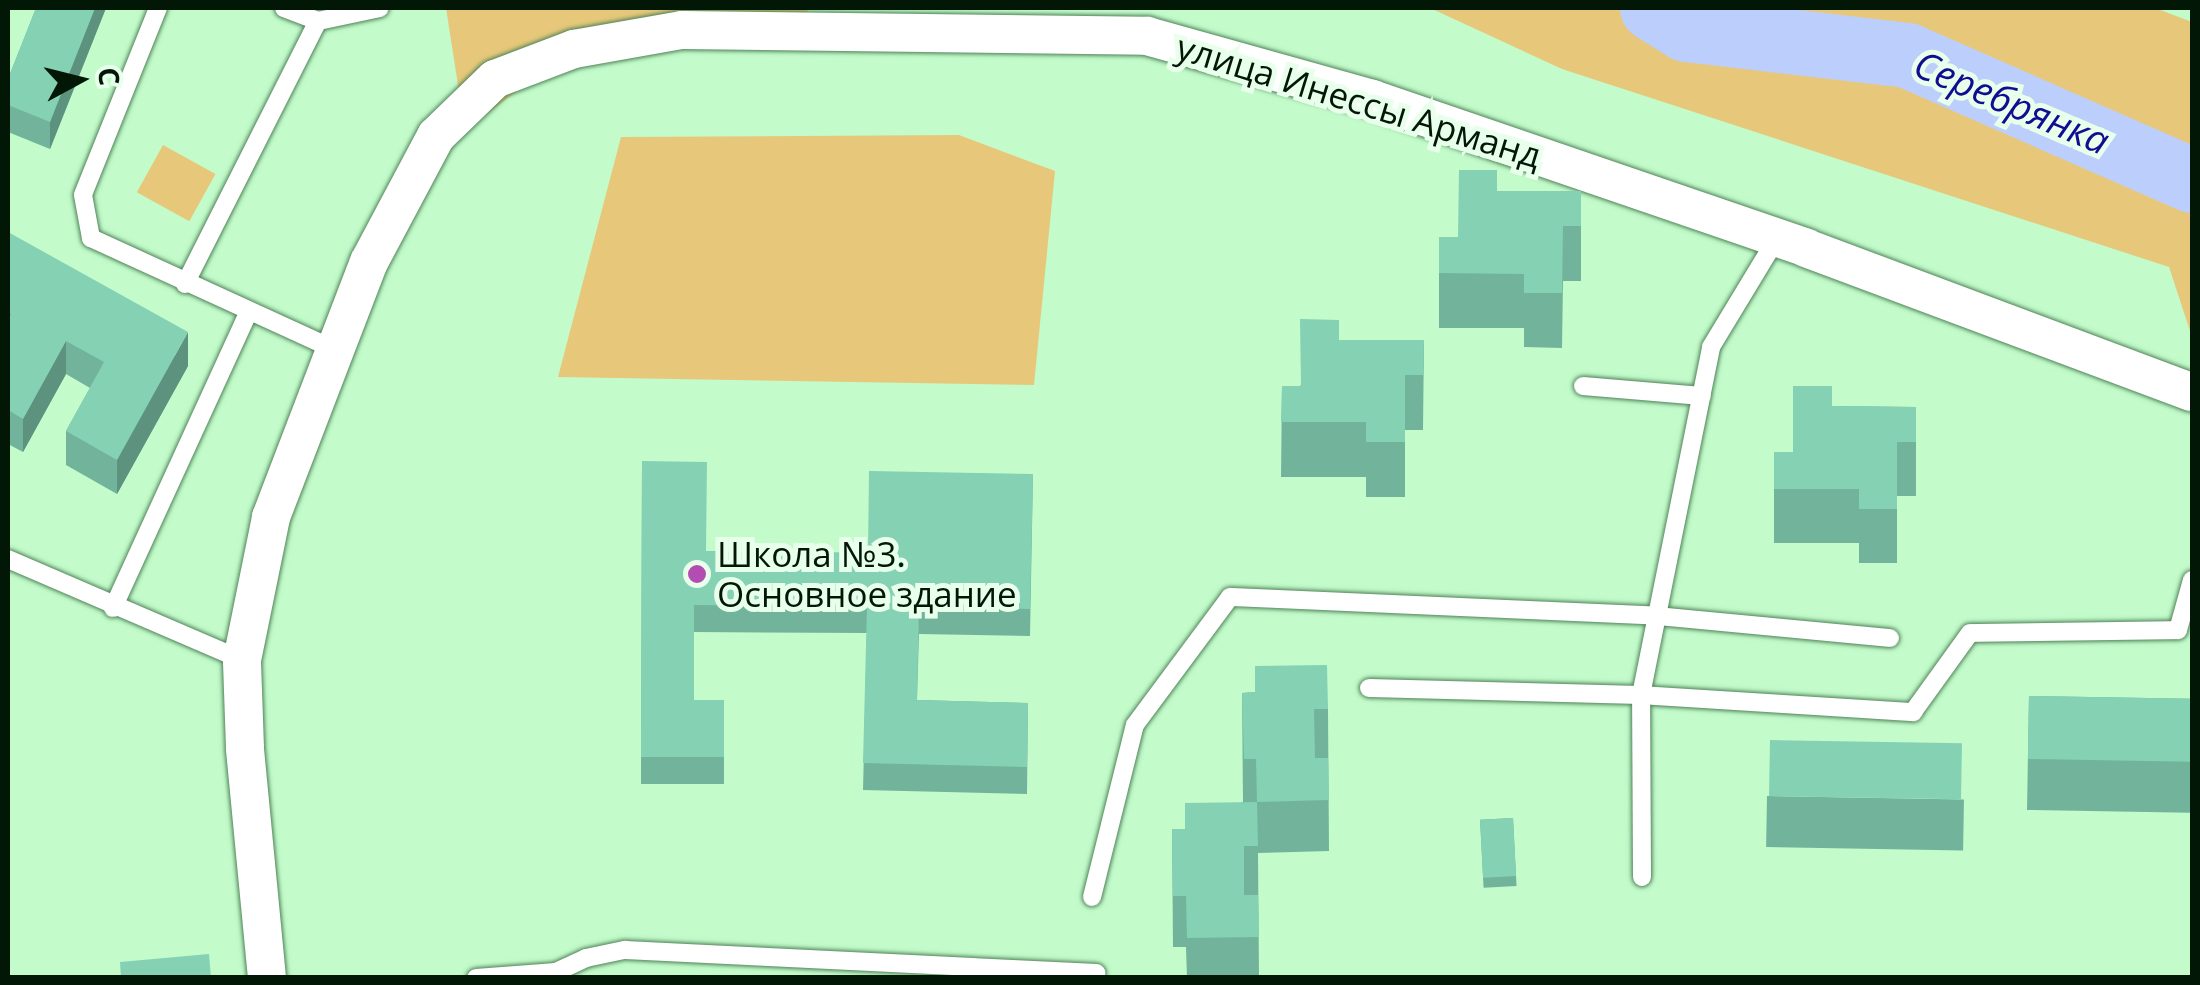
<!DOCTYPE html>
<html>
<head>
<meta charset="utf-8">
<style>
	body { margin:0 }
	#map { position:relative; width:2200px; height:985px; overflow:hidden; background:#c3fbcb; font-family:"Open Sans",sans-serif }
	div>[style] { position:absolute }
	.green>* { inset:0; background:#e7c87a; transform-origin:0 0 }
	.river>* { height:65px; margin:-32.5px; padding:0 32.5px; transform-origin:32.5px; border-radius:32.5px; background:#bccefb }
	.roads { filter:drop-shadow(0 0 2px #4f8358) drop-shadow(0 0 2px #4f8358) }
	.lane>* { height:18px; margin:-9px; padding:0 9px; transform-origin:9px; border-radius:9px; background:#fff }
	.street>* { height:38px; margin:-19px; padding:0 19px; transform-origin:19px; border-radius:19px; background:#fff }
	.wall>* { inset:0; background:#72b49b; transform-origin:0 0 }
	.shaded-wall>* { inset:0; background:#5c927e }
	.building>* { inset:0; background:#84d1b4; transform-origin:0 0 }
	.dots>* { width:28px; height:28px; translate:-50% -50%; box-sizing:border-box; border:5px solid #e8ffeb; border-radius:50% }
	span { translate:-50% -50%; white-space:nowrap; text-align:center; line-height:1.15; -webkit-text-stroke:10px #e8ffeb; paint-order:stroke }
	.street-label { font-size:35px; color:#031707 }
	.poi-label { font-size:35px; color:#031707 }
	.left { translate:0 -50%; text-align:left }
	.water-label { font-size:38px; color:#130c92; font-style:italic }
	.frame { position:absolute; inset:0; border:10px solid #031707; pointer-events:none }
	.north { position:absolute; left:30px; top:30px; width:100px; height:100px; -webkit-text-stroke:8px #e8ffeb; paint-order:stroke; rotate:83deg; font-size:28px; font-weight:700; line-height:40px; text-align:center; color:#031707 }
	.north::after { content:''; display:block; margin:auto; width:35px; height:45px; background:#031707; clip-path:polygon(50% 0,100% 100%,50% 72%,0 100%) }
</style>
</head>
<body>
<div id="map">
	<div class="green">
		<div style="clip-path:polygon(446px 8px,808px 8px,804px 28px,574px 49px,465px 130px)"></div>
		<div style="clip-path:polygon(1430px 8px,2155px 8px,2192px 22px,2192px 337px,2169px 267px,1562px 69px)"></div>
		<div style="clip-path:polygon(959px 135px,1055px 171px,1034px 385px,558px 377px,621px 137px)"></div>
		<div style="left:163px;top:145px;width:60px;height:54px;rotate:29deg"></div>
	</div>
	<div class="river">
		<div style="left:1652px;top:8px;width:40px;rotate:32deg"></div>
		<div style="left:1686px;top:29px;width:223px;rotate:6.7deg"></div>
		<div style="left:1907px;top:55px;width:311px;rotate:23.7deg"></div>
	</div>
	<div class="roads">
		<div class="lane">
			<div style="left:158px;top:8px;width:201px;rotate:111.9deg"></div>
			<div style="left:83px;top:195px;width:44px;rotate:79.5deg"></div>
			<div style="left:91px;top:238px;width:266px;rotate:24.6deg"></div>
			<div style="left:284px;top:8px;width:36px;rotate:21deg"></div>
			<div style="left:185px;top:284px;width:295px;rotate:-63.2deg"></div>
			<div style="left:318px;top:21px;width:63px;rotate:-11.8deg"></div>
			<div style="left:1583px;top:386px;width:119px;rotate:4.8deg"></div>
			<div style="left:8px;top:559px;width:255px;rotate:23.3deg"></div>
			<div style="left:113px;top:608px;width:324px;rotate:-65.4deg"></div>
			<div style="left:1369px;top:688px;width:272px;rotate:1.5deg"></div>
			<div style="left:1641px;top:695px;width:355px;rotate:-78.6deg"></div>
			<div style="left:1711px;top:347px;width:127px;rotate:-58.8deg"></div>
			<div style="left:1642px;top:877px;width:182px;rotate:-90.3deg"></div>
			<div style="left:1641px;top:695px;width:273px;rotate:3.6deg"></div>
			<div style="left:1913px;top:712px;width:97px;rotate:-54.2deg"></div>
			<div style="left:1970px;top:633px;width:208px;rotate:-0.8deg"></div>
			<div style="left:2178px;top:630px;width:52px;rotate:-74.4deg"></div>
			<div style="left:1092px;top:897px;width:177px;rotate:-76deg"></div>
			<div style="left:1135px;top:725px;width:159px;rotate:-53.4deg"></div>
			<div style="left:1230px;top:597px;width:427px;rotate:2.5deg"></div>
			<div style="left:1657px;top:616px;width:234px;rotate:5.4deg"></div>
			<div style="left:556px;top:972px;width:33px;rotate:-25deg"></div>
			<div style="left:586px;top:958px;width:40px;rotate:-12deg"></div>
			<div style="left:625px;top:950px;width:472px;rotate:2.8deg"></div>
			<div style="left:476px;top:978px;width:80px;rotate:-4.3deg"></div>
			<div style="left:556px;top:972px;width:6px;rotate:81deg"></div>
		</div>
		<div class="street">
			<div style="left:267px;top:978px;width:231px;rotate:-95.5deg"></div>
			<div style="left:245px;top:748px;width:88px;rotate:-92deg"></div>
			<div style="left:242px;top:660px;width:146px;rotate:-78.5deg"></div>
			<div style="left:271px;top:517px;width:273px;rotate:-69deg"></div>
			<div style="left:369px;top:262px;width:143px;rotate:-62deg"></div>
			<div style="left:436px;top:136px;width:82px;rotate:-44deg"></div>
			<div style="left:495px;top:79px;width:85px;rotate:-20.8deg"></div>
			<div style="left:574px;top:49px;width:110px;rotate:-10deg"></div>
			<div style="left:682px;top:30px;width:465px;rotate:0.7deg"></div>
			<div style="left:1147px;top:36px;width:234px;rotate:15.6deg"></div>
			<div style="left:1372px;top:99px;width:459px;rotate:18.9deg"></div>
			<div style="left:1806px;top:248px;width:412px;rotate:20.5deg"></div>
		</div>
	</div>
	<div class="wall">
		<div style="clip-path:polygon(36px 8px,106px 8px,50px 149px,8px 132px,8px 79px)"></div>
		<div style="clip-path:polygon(1497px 191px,1581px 191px,1581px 281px,1563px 281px,1562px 348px,1524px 347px,1524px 328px,1439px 328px,1439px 237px,1458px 237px)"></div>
		<div style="clip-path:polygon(8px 232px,188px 366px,117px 494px,66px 465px,66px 431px,90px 388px,66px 374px,23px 452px,8px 444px)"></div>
		<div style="clip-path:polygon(1339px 340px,1424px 340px,1423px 430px,1405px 430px,1405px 497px,1366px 497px,1366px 477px,1281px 477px,1282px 386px,1300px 386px)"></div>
		<div style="clip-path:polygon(1832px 406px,1916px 407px,1916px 496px,1897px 496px,1897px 563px,1859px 563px,1859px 543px,1774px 543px,1774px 452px,1793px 452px)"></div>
		<div style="clip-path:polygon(642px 461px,706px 551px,868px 553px,1033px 474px,1030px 636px,919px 634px,917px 700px,1028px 703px,1027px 794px,863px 790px,867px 633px,694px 632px,694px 700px,724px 700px,724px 784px,641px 784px)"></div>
		<div style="clip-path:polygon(1255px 666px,1328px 709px,1329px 851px,1258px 853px,1259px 978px,1187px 978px,1186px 947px,1173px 947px,1172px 829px,1185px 829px,1243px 802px,1242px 693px,1255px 692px)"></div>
		<div style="left:2029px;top:696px;width:163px;height:114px;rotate:1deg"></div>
		<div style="left:1767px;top:796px;width:197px;height:51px;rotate:1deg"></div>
		<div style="left:1513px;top:818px;width:68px;height:33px;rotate:87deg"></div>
	</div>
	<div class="shaded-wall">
		<div style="clip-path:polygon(95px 8px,106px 8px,50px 149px,50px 122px)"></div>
		<div style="clip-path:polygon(188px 332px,188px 366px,117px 494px,117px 460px)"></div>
		<div style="clip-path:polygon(66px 341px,66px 374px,23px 452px,23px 419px)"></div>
	</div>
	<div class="building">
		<div style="clip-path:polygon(36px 8px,95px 8px,50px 122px,8px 105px,8px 79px)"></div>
		<div style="clip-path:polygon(1459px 170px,1497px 170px,1497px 191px,1581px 191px,1581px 226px,1563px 226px,1562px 293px,1524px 293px,1524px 274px,1439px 273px,1439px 237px,1458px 237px)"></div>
		<div style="clip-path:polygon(8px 232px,188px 332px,117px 460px,66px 431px,104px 362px,66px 341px,23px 419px,8px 410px,8px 321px,11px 314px,8px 312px)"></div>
		<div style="clip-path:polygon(1300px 319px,1339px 320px,1339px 340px,1424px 340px,1423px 375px,1405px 375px,1405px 442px,1366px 442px,1366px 422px,1281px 422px,1282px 386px,1301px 386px)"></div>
		<div style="clip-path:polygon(1793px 386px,1832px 386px,1832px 406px,1916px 407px,1916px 442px,1897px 442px,1897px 509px,1859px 509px,1859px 489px,1774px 489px,1774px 452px,1793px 452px)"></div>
		<div style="clip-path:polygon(642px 461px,707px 462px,706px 551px,868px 553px,869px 471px,1033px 474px,1030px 609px,919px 608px,917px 700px,1028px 703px,1027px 767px,863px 763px,867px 606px,694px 605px,694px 700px,724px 700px,724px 757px,641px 757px)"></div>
		<div style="clip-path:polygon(1327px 665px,1328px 709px,1314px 709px,1315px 758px,1328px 758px,1329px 800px,1257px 802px,1256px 759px,1244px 759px,1242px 693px,1255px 692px,1255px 666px)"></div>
		<div style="left:2029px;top:696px;width:163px;height:63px;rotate:1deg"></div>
		<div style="left:1770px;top:740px;width:192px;height:56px;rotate:1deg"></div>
		<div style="clip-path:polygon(1257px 802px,1258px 846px,1244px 846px,1244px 895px,1258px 895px,1259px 937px,1187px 938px,1186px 896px,1173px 896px,1172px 829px,1185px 829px,1185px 803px)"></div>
		<div style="left:1513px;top:818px;width:58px;height:33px;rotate:87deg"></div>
		<div style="clip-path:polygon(209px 954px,211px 978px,121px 978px,120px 962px)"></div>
	</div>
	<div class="dots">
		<div style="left:697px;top:574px;background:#b44db1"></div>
	</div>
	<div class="street-label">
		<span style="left:1359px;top:101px;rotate:17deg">улица Инессы Арманд</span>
	</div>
	<div class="poi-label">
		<span class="left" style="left:717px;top:574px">Школа №3.<br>Основное здание</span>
	</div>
	<div class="water-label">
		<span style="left:2012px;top:102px;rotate:23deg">Серебрянка</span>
	</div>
	<div class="frame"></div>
	<div class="north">С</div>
</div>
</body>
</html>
